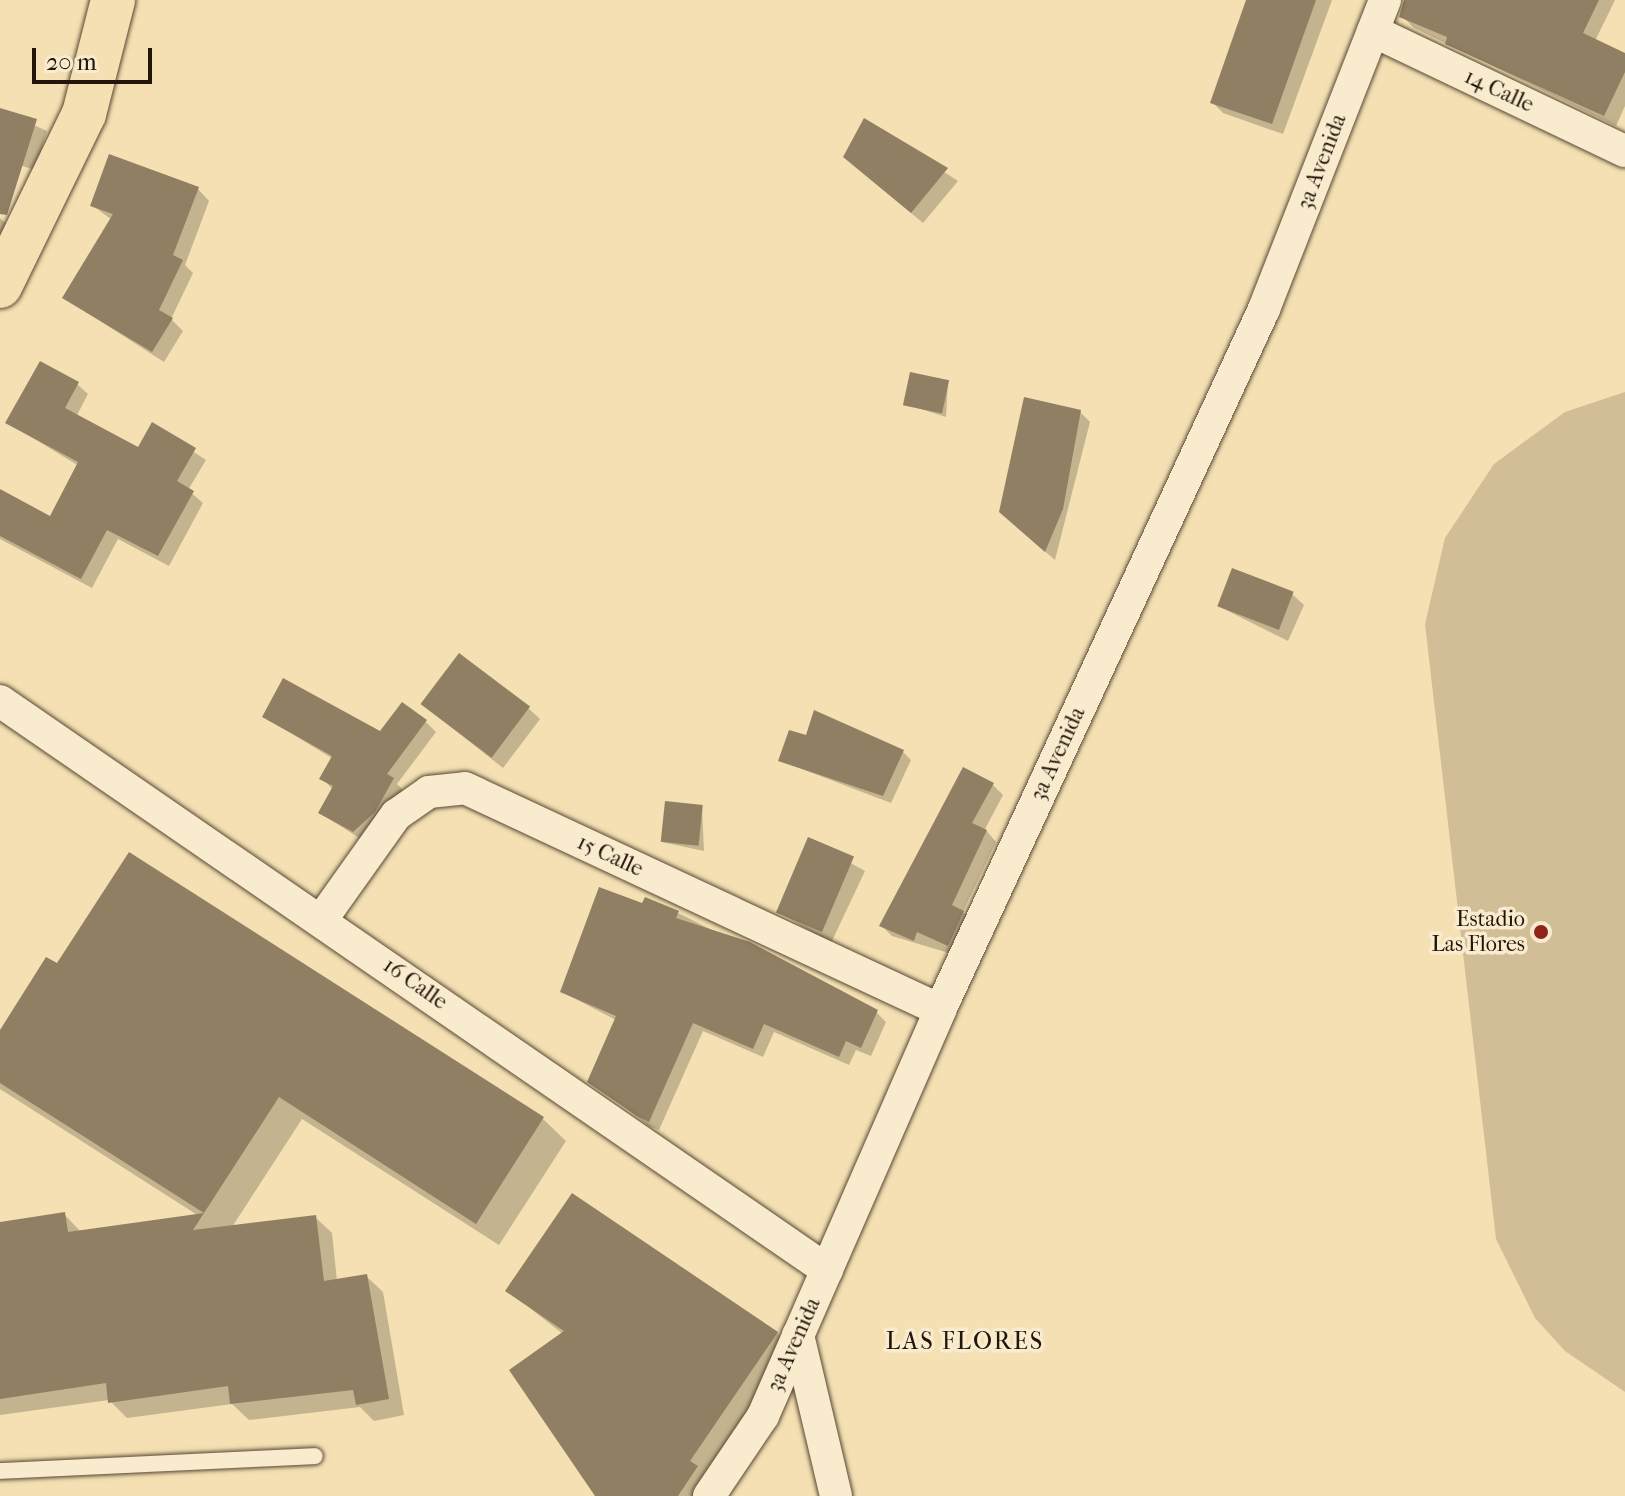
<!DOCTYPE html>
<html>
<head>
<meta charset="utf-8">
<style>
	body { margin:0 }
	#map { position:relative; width:1625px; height:1496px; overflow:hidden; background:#f4e0b3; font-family:"IM FELL French Canon",serif }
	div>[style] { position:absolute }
	.green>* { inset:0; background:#d1bd96 }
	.shadow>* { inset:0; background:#0003 }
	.building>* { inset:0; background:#907f62; transform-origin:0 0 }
	.roads { filter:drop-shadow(0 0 2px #584834) drop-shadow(0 0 2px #584834) }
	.lane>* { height:16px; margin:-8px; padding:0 8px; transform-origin:8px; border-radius:8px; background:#f8ebce }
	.street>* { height:32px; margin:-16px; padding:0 16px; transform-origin:16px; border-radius:16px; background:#f8ebce }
	.primary>* { height:44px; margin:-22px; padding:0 22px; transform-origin:22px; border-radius:22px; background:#f4e0b3 }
	.dots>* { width:22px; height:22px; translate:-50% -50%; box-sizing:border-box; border:4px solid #f8ebce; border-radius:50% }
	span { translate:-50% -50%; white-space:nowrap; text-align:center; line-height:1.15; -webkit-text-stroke:7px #f8ebce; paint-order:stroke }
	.street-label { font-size:22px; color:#24150a }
	.poi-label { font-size:22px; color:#24150a }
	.right { translate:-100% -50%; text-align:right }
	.neighbourhood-label { font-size:24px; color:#24150a; letter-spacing:2px }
	.scale { position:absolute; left:32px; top:48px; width:120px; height:36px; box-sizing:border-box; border:4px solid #24150a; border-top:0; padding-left:10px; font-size:24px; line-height:28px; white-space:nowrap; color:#24150a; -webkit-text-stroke:6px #f8ebce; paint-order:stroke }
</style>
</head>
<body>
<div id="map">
	<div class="green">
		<div style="clip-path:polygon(1625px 392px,1625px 1392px,1565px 1351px,1535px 1318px,1496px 1239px,1425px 624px,1445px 538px,1494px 464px,1565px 412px)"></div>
	</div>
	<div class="shadow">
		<div style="clip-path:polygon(1251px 0,1332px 0,1283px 134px,1223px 113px,1212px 102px)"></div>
		<div style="clip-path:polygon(1412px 0,1615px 0,1595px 41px,1625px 55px,1625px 106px,1616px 126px,1414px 28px,1403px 17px)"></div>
		<div style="clip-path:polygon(0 110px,47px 131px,35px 170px,0 159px)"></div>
		<div style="clip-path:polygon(865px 120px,958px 181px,923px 223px,857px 168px)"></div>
		<div style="clip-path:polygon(198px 189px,209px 201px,185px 265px,193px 273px,171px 319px,183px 331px,164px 362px,64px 298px,112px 220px,92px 205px)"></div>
		<div style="clip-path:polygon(0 218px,13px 230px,0 259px)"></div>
		<div style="clip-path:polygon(948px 382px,946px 417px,905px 404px)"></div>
		<div style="clip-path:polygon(77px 384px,88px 394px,76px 417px,139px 450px,153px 425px,206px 460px,188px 490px,203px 503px,169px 566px,118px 539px,92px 588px,0 539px,0 492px,51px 518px,79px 466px,8px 423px)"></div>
		<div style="clip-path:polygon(1080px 412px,1090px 422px,1055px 560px,1011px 522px)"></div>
		<div style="clip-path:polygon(1292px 594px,1304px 605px,1288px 641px,1218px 606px)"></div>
		<div style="clip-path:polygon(422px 704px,528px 708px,540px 719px,503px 768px)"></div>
		<div style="clip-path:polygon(265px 717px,381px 734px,425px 721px,436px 732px,397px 784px,403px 790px,377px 833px,364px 841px,320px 813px,333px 790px,322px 778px,333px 759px)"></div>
		<div style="clip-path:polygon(903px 752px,911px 760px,891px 803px,781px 761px)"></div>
		<div style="clip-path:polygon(992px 784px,1003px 795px,985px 829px,996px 842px,963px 912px,974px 923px,959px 956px,892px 936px,882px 926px)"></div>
		<div style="clip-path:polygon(702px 807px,704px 851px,662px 842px)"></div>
		<div style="clip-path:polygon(809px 840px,865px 871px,831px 943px,778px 912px)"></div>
		<div style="clip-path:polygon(129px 854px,543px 1119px,566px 1141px,499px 1245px,302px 1119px,232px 1227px,315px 1217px,332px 1233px,337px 1281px,366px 1276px,383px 1292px,404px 1415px,374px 1421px,360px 1407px,249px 1420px,232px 1404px,127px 1418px,109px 1400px,0 1415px,0 1224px,64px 1214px,81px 1232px,199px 1216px,0 1089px,0 1033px,57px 966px)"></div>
		<div style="clip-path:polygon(643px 906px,678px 913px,876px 1012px,886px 1022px,871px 1056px,856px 1050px,849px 1065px,774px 1032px,763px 1057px,703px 1031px,659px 1130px,649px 1126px,590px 1081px,616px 1020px,562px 992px)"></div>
		<div style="clip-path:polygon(508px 1291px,777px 1333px,797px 1353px,711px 1496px,602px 1496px,563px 1334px)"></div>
	</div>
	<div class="building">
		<div style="clip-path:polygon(1246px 0,1316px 0,1272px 124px,1210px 103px)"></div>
		<div style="clip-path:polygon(1404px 0,1599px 0,1583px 33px,1625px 53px,1625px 72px,1604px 116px,1445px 44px,1447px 37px,1399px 17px)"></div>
		<div style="clip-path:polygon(0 108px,37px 119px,7px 215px,0 214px)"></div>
		<div style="clip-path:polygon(864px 118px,948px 168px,911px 213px,843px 157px)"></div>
		<div style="clip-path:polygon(109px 154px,199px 187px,173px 255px,183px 260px,159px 310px,173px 318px,152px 352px,62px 298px,113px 214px,90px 206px)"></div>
		<div style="clip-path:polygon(40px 361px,79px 382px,65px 408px,138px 447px,152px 422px,196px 448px,177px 481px,194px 491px,158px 556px,107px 530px,81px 579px,0 536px,0 489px,50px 516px,78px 462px,5px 423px)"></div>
		<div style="left:910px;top:372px;width:40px;height:34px;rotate:12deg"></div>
		<div style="clip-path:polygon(1024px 397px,1081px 410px,1063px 509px,1045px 552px,999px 512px)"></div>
		<div style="left:1232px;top:568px;width:66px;height:41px;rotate:21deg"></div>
		<div style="left:459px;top:653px;width:89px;height:64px;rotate:37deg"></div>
		<div style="clip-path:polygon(283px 678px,380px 731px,402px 702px,427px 720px,387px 774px,394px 778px,375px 812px,353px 832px,318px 813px,333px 786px,319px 779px,332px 756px,262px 717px)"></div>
		<div style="clip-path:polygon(814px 710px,904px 750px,883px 796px,778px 761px,789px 730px,806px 735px)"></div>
		<div style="clip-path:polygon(963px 767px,994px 783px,972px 823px,987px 830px,952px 905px,964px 911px,948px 946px,917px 932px,914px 941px,879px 926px)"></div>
		<div style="left:665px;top:801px;width:38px;height:41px;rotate:6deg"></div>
		<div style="left:808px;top:837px;width:50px;height:82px;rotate:23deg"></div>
		<div style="clip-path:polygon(129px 852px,544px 1117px,476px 1224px,279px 1097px,204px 1213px,0 1083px,0 1030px,46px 957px,57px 963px)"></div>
		<div style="clip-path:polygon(599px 887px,642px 903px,645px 897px,679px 911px,676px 918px,750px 942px,878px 1010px,861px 1048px,846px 1041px,839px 1057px,764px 1024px,753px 1049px,693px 1023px,649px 1122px,637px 1116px,587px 1082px,616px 1016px,560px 992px)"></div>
		<div style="clip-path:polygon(572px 1193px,778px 1332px,690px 1461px,698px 1466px,678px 1496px,595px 1496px,509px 1370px,564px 1331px,505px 1291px)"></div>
		<div style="clip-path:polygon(65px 1212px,68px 1232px,204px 1213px,193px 1230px,316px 1215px,324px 1281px,367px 1274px,389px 1399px,356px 1405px,353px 1390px,230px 1404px,228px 1386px,108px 1403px,106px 1383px,0 1399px,0 1222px)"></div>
	</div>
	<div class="roads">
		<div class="lane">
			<div style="left:0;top:1471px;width:315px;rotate:-2.7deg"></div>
		</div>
		<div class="street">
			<div style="left:1373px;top:31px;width:279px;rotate:25.5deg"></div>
			<div style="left:0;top:701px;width:1004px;rotate:34.53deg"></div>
			<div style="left:322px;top:919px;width:128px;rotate:-54.6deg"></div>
			<div style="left:396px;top:815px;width:40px;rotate:-34.9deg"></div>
			<div style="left:429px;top:792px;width:36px;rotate:-6deg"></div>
			<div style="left:465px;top:788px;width:524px;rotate:25.05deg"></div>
			<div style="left:798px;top:1335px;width:165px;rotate:76.7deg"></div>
			<div style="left:709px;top:1496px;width:97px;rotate:-56deg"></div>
			<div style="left:763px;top:1416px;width:443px;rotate:-66.4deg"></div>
			<div style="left:940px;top:1010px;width:772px;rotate:-65.19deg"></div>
			<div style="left:1264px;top:309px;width:332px;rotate:-68.6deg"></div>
		</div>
		<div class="primary">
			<div style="left:0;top:286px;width:191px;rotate:-64deg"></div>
			<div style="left:84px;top:114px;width:118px;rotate:-75.7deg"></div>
		</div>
	</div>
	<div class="dots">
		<div style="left:1541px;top:932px;background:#8f2418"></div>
	</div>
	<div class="street-label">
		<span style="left:1499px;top:91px;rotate:25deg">14 Calle</span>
		<span style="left:1322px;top:162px;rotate:-69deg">3a Avenida</span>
		<span style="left:1058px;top:754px;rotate:-65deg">3a Avenida</span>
		<span style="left:610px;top:856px;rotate:25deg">15 Calle</span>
		<span style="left:415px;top:984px;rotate:35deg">16 Calle</span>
		<span style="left:794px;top:1345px;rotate:-66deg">3a Avenida</span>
	</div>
	<div class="poi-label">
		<span class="right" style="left:1525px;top:932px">Estadio<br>Las Flores</span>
	</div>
	<div class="neighbourhood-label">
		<span style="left:965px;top:1342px">LAS FLORES</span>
	</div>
	<div class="scale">20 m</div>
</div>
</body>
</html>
